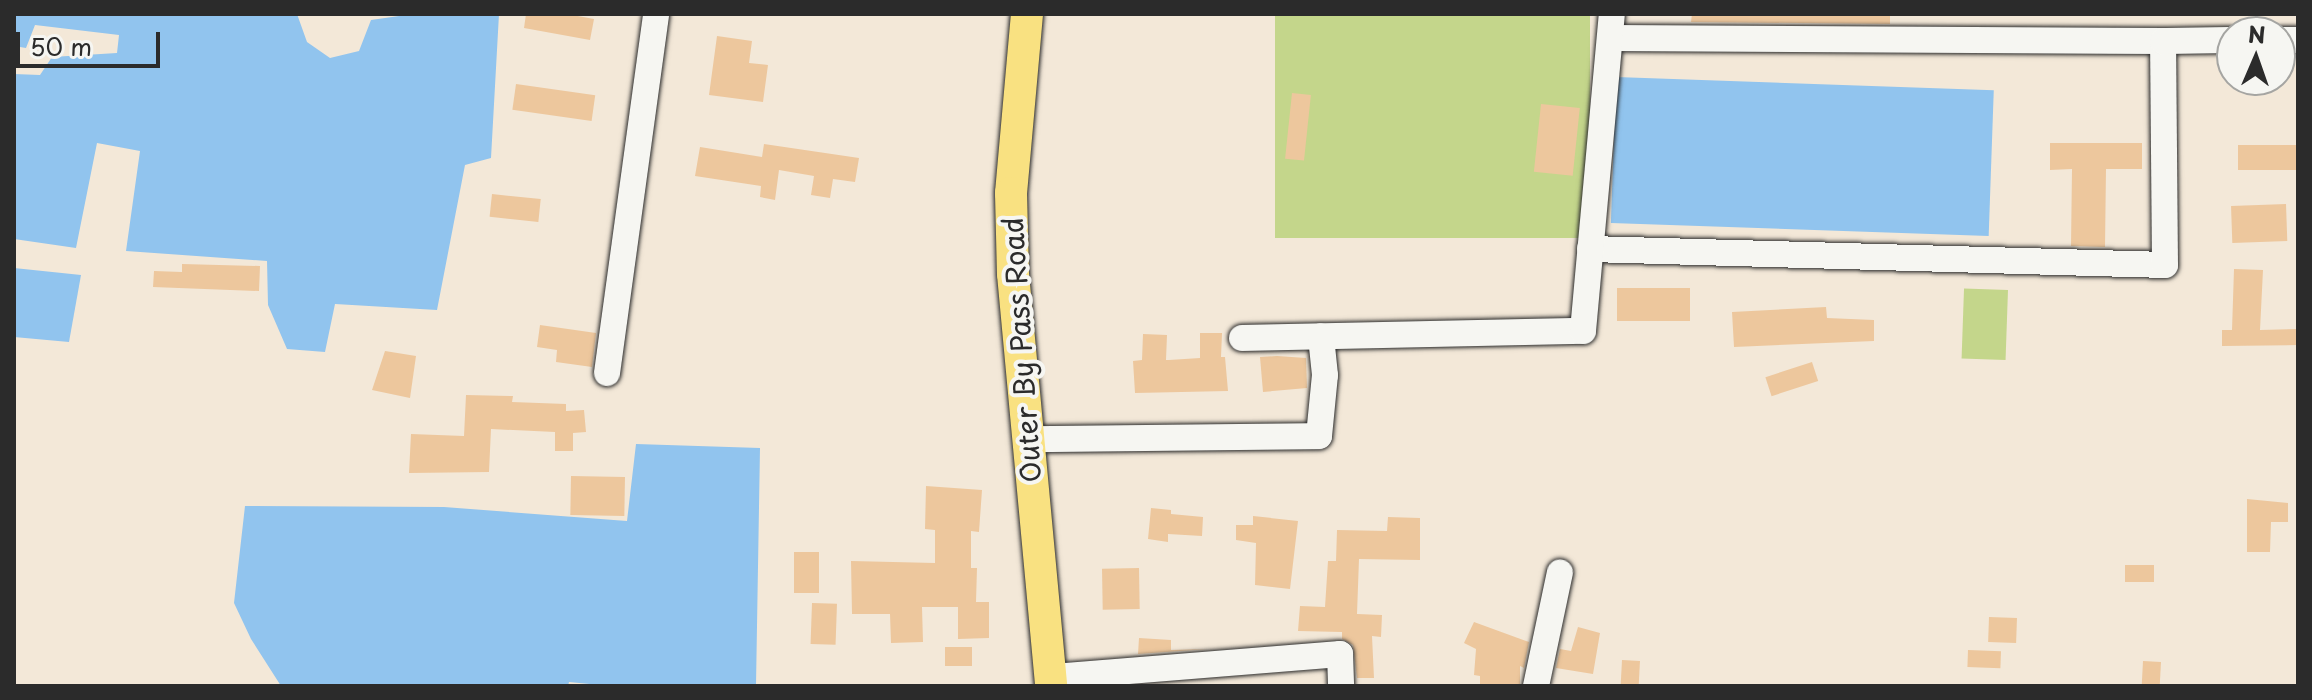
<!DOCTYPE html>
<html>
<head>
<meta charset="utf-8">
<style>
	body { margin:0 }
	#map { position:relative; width:2312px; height:700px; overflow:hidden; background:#f3e8d8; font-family:"Playpen Sans",sans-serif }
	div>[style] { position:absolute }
	.green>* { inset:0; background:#c4d68b; transform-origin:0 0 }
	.water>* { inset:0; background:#91c4ee; transform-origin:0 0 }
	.building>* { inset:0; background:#edc79d; transform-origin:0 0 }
	.roads { filter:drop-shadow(0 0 2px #2b2b2b) drop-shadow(0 0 2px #2b2b2b) }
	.minor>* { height:26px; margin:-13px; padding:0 13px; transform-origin:13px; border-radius:13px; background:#f6f6f2 }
	.major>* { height:32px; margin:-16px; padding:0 16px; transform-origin:16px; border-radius:16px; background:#f9e181 }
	span { translate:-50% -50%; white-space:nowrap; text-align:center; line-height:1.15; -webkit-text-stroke:8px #f6f6f2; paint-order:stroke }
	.street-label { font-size:28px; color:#2b2b2b }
	.frame { position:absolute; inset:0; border:16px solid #2b2b2b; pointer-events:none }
	.north { position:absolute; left:2216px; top:16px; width:80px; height:80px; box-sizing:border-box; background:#f6f6f2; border:2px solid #a5a5a2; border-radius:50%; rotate:2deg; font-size:22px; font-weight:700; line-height:32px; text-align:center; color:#2b2b2b }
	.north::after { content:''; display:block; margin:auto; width:28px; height:36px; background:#2b2b2b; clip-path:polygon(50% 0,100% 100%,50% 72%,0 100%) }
	.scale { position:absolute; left:16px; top:32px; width:144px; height:36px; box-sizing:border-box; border:4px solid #2b2b2b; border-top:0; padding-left:10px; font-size:24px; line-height:28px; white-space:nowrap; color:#2b2b2b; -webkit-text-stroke:6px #f6f6f2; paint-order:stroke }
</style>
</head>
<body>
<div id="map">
	<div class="green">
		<div style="left:1275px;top:14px;width:315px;height:224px"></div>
		<div style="left:2008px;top:290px;width:70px;height:44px;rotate:92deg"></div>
	</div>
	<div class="water">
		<div style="clip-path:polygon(14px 14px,297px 14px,307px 42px,330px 58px,359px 51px,371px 20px,413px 14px,499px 14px,491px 158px,465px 165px,437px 310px,335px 304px,325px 352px,287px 349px,268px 305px,267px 261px,126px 251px,140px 151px,97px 143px,76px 248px,14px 239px,14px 74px,40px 75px,52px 57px,117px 53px,119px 35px,35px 25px,26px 48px,14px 46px)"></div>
		<div style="left:1616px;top:77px;width:378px;height:146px;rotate:2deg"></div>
		<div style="clip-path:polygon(14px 268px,81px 275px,69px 342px,14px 337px)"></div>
		<div style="clip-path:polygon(636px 444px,760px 448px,756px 686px,610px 686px,569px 682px,568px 686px,281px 686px,251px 639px,234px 603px,245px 506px,444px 507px,627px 521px)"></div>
	</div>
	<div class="building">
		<div style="clip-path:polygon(526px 14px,567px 14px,594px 19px,590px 40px,524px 28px)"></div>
		<div style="clip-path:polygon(1692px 14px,1890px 14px,1890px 24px,1691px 22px)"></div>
		<div style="clip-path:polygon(717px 36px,752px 41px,749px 63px,768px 65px,763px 102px,709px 95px)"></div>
		<div style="left:516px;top:84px;width:80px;height:26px;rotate:8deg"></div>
		<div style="left:1292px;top:93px;width:19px;height:66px;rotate:6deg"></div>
		<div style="left:1541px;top:104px;width:39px;height:68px;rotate:6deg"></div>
		<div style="clip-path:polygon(2050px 143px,2142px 143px,2142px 169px,2106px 169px,2105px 247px,2071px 246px,2072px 169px,2050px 170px)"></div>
		<div style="clip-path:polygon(764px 144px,859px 158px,855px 182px,833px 179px,830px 198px,811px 195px,814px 176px,779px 170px,775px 200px,760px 197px,761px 186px,695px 176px,700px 147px,762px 157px)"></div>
		<div style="left:2298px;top:145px;width:25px;height:60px;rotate:90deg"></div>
		<div style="left:492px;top:194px;width:49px;height:23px;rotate:6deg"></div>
		<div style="left:2286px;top:204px;width:37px;height:55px;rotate:88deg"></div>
		<div style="clip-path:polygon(182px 264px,260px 266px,259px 291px,153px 287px,154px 271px,182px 272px)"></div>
		<div style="clip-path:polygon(2234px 269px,2263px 270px,2260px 330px,2298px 329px,2298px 345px,2222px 346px,2222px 330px,2232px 330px)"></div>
		<div style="left:1617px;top:288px;width:73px;height:33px"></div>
		<div style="clip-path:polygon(1826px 307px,1827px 318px,1874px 320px,1874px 341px,1734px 347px,1732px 312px)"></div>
		<div style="clip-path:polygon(540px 325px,596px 333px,592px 367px,556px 362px,557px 350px,537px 347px)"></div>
		<div style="clip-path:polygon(1200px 333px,1222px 333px,1221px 357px,1225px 357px,1228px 391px,1135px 393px,1133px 361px,1142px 360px,1143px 334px,1167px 335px,1166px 360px,1169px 360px,1200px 358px)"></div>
		<div style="clip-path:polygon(385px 351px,416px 356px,410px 398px,372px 390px)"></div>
		<div style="clip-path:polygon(1277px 356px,1306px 358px,1307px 388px,1263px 392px,1260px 357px)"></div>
		<div style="left:1812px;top:362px;width:20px;height:49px;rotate:72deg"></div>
		<div style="clip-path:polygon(466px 395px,513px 396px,512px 402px,566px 404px,566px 411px,584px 410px,586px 432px,573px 433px,573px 451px,555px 451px,555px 432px,491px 429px,489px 472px,409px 473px,411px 434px,464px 436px)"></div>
		<div style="left:571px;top:476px;width:54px;height:39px;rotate:1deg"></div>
		<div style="clip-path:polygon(926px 486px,982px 490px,979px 532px,971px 531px,971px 568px,977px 568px,976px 602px,989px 602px,989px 638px,958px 639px,958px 607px,922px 607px,923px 642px,891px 643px,890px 614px,852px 614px,851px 561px,935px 563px,935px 530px,925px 529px)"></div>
		<div style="clip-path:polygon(2247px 499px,2288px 503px,2288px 522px,2271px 522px,2270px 552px,2247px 552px)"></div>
		<div style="clip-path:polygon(1151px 508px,1171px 510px,1171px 514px,1203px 517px,1202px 536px,1168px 534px,1168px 542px,1148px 539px)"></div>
		<div style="clip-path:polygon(1253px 516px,1298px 521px,1290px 589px,1255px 585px,1256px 543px,1236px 540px,1236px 525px,1253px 525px)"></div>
		<div style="clip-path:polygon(1388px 517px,1420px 518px,1420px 560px,1359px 559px,1357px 614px,1382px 615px,1381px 637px,1372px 636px,1374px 678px,1357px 678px,1353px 645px,1342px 639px,1342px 632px,1298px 631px,1300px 606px,1325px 607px,1328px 561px,1336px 561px,1337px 530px,1387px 531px)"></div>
		<div style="left:794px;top:552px;width:25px;height:41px"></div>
		<div style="left:2125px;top:565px;width:29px;height:17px"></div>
		<div style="left:1139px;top:568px;width:41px;height:37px;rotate:89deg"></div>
		<div style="left:812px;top:603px;width:25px;height:41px;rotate:2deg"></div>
		<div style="left:1989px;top:617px;width:28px;height:25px;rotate:2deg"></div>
		<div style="clip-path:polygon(1474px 622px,1529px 642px,1524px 668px,1520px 666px,1520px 686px,1480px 686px,1480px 676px,1474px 675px,1476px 649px,1464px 643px)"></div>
		<div style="clip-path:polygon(1578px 627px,1600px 633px,1593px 674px,1556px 668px,1560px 649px,1571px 651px)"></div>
		<div style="clip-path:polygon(1139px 638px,1171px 640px,1171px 650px,1208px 649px,1138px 654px)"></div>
		<div style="left:972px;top:647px;width:19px;height:27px;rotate:90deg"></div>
		<div style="left:1968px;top:650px;width:33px;height:17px;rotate:2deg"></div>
		<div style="left:1622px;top:660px;width:18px;height:26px;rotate:3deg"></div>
		<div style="left:2143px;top:661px;width:18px;height:24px;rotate:3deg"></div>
	</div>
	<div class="roads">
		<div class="minor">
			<div style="left:1610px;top:38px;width:553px;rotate:0.31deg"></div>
			<div style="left:2280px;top:40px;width:18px"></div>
			<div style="left:1590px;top:249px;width:575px;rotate:1.59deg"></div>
			<div style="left:2165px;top:265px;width:224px;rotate:-90.5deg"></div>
			<div style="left:2163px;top:41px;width:69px;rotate:-0.8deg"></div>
			<div style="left:1242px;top:338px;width:341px;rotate:-1.2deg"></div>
			<div style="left:1583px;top:331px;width:318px;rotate:-84.8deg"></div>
			<div style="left:607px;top:373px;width:362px;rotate:-82.2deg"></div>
			<div style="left:1042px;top:439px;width:277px;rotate:-0.6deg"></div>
			<div style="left:1319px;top:436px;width:61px;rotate:-84.4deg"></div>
			<div style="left:1325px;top:375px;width:39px;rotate:-96deg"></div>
			<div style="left:1066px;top:676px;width:275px;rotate:-4.6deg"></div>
			<div style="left:1340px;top:654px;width:32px;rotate:88deg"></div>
			<div style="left:1536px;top:686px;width:116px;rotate:-78.1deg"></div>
		</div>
		<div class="major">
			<div style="left:1027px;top:14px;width:180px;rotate:95.1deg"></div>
			<div style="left:1011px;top:193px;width:81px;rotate:88.6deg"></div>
			<div style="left:1013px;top:274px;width:414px;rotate:84.7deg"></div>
		</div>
	</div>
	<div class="street-label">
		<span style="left:1021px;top:350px;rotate:-94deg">Outer By Pass Road</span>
	</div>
	<div class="frame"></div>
	<div class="north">N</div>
	<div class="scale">50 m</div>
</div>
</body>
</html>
